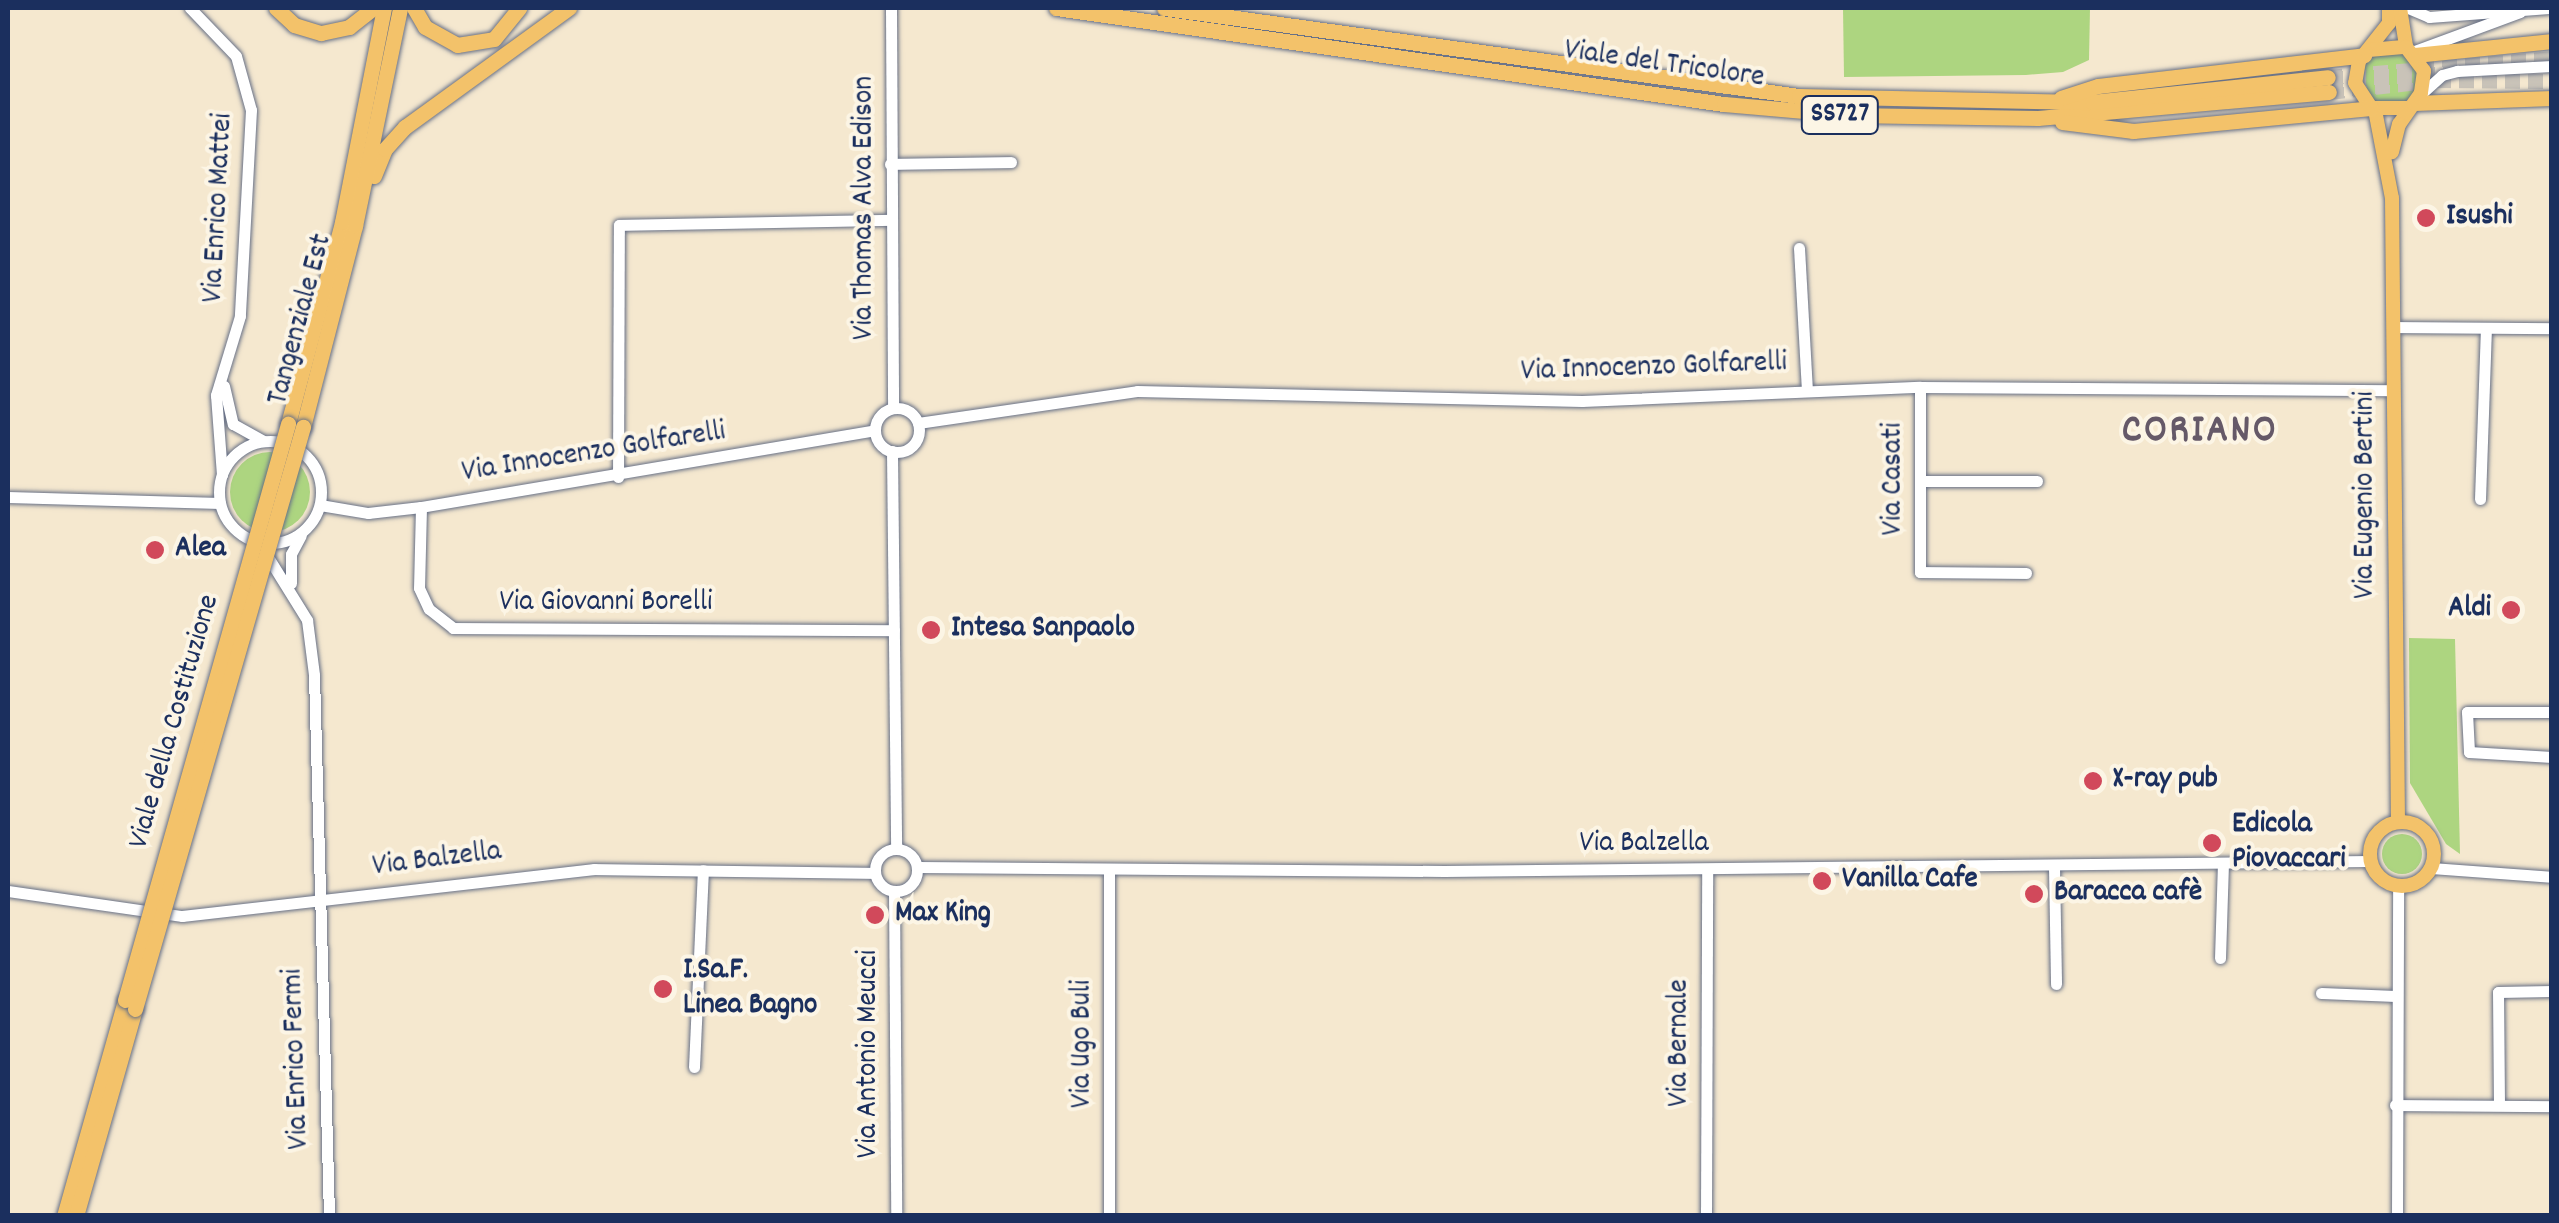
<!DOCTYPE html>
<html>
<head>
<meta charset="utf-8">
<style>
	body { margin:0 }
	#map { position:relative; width:2559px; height:1223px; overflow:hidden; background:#f5e8cf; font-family:Dekko,sans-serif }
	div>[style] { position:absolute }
	.green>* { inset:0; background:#add580 }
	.round { border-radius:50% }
	.highway-tunnel>* { height:15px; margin-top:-7.5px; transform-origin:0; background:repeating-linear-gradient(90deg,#c9c3b8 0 15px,transparent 0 23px) }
	.roads { filter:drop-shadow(0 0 2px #677086) drop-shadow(0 0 2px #677086) }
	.minor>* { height:11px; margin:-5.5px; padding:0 5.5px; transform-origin:5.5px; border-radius:5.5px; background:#fff }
	.minor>.ring { margin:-5.5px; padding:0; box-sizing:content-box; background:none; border:11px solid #fff; border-radius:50% }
	.major>* { height:14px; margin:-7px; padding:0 7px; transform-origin:7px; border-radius:7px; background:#f3c26a }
	.major>.ring { margin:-7px; padding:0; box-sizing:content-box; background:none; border:14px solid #f3c26a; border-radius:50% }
	.highway>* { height:15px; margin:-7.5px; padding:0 7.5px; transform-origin:7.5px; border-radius:7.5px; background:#f3c26a }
	.bridges { filter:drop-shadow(0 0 2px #677086) drop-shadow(0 0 2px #677086) }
	.highway-bridge>* { height:15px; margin:-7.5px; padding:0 7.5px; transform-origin:7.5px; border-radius:7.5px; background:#f3c26a }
	.dots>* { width:28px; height:28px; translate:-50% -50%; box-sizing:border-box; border:5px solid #fcf5e5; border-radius:50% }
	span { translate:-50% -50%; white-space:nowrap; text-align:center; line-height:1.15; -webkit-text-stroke:8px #fcf5e5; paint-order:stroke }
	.shield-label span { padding:2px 8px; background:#fcf5e5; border:2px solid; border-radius:8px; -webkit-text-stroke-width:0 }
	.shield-label { font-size:28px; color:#1b2f5e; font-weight:700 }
	.street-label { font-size:30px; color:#1b2f5e }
	.poi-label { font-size:30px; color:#1b2f5e; font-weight:700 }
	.left { translate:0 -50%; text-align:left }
	.right { translate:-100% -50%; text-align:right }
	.district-label { font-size:40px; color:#655968; font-weight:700; letter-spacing:2.5px }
	.frame { position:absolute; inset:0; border:10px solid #1b2f5e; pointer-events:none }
</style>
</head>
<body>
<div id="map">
	<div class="green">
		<div style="clip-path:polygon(1843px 8px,2090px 8px,2089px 60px,2063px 72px,2026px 75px,1844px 77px)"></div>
		<div class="round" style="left:2362px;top:50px;width:56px;height:56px"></div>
		<div class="round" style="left:230px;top:452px;width:80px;height:80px"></div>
		<div style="clip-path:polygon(2409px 638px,2455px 639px,2460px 854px,2446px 844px,2410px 783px)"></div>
		<div class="round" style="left:2382px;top:834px;width:40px;height:40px"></div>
	</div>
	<div class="highway-tunnel">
		<div style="left:2328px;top:77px;width:225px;rotate:-4.8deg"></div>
		<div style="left:2329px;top:92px;width:108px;rotate:-6.4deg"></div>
		<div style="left:2436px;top:80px;width:116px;rotate:0.5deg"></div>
	</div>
	<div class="roads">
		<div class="minor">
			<div style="left:190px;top:8px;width:66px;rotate:46.2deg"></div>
			<div style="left:236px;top:56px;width:56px;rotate:74.5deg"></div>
			<div style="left:251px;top:110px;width:206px;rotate:93.1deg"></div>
			<div style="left:240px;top:316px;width:83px;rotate:106.9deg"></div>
			<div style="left:216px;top:395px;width:80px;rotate:85.7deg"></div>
			<div style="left:891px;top:8px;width:400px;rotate:89.7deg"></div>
			<div style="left:2408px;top:8px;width:23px;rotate:23deg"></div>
			<div style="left:2429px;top:17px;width:120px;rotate:-4.3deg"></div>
			<div style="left:2412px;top:52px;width:115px;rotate:-20.3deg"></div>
			<div style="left:2421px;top:94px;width:28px;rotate:-42deg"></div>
			<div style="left:2442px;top:75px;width:16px;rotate:-15deg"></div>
			<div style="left:2457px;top:71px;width:95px;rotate:-3deg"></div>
			<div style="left:890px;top:164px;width:121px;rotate:-0.9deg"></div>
			<div style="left:1799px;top:248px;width:141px;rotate:86.8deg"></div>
			<div style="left:2394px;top:327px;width:158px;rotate:0.4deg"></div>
			<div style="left:224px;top:386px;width:39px;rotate:77deg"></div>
			<div style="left:233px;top:424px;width:35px;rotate:29deg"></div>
			<div style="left:1920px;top:387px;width:185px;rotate:90deg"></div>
			<div style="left:1920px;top:572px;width:106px;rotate:0.5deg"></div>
			<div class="ring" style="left:875px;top:408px;width:33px;height:33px"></div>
			<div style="left:918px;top:423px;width:221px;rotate:-8.3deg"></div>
			<div style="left:1137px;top:391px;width:445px;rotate:1.3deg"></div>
			<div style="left:1582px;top:401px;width:338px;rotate:-2.4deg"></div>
			<div style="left:1920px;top:387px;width:474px;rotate:0.4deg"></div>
			<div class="ring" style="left:219px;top:441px;width:91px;height:91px"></div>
			<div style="left:892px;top:451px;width:397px;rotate:89.4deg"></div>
			<div style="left:618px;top:477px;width:252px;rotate:-89.8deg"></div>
			<div style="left:619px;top:225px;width:270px;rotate:-1.1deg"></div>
			<div style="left:1920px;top:481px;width:117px"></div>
			<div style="left:8px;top:497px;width:212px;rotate:1.6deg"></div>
			<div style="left:2480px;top:499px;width:171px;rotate:-88deg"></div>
			<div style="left:320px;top:505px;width:49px;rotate:9.5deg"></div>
			<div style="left:368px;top:513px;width:53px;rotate:-6.5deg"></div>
			<div style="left:421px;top:507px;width:460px;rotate:-9.6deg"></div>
			<div style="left:421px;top:507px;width:81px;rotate:91.4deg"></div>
			<div style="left:419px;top:588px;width:23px;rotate:65deg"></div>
			<div style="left:429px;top:609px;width:31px;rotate:38deg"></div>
			<div style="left:453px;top:628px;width:441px;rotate:0.3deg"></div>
			<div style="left:263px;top:549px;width:84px;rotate:58.2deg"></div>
			<div style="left:307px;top:620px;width:55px;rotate:82.7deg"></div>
			<div style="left:314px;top:675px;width:541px;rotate:88.41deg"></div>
			<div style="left:291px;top:583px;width:29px;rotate:-90deg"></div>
			<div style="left:291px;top:554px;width:21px;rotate:-62deg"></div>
			<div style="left:2552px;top:712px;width:85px;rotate:180deg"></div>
			<div style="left:2467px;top:712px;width:40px;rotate:87.1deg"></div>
			<div style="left:2469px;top:752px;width:83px;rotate:3.4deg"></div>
			<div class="ring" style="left:875px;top:849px;width:31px;height:31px"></div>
			<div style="left:918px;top:867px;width:526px;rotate:0.44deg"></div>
			<div style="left:1444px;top:871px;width:926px;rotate:-0.62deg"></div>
			<div style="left:2054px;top:867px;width:117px;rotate:89deg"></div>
			<div style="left:2430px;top:868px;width:122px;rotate:4.2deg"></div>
			<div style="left:8px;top:891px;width:176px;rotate:8.2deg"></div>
			<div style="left:182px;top:916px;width:415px;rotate:-6.5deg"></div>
			<div style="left:594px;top:869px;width:281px;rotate:0.8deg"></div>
			<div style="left:894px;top:891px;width:325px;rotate:89.6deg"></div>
			<div style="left:2220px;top:958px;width:93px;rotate:-88.2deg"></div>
			<div style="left:2321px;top:993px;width:75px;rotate:2.3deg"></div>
			<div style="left:694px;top:1067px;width:197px;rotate:-87.4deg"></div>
			<div style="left:2395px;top:1105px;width:157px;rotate:0.4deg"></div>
			<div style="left:2499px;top:1105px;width:113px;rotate:-90.5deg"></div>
			<div style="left:2498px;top:992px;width:54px;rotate:-1.1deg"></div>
			<div style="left:1109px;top:1216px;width:344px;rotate:-90deg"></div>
			<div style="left:1706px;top:1216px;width:346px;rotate:-89.8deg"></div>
			<div style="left:2397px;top:1216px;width:330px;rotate:-89.8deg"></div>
		</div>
		<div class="major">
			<div style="left:2389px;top:8px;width:15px;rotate:90deg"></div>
			<div style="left:2389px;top:23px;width:48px;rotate:128.3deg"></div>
			<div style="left:2359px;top:61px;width:22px;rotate:100deg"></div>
			<div style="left:2355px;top:83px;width:30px;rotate:57deg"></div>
			<div style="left:2371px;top:108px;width:37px"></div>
			<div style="left:2400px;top:8px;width:39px;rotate:81deg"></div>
			<div style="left:2369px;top:50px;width:37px;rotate:-5deg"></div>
			<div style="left:2406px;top:47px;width:30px;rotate:53deg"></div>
			<div style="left:2424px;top:71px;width:22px;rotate:98deg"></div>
			<div style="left:2421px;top:93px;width:38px;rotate:125deg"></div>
			<div style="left:2399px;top:124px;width:29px;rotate:104deg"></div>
			<div style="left:2375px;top:110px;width:90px;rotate:79.1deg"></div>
			<div style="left:2392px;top:198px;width:624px;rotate:89.45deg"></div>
			<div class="ring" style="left:2370px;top:822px;width:50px;height:50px"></div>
		</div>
		<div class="highway">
			<div style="left:276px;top:8px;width:25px;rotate:43deg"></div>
			<div style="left:294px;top:25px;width:28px;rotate:17deg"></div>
			<div style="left:321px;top:33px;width:29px;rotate:-12deg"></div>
			<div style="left:349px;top:27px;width:31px;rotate:-38deg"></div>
			<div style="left:414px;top:8px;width:22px;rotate:60deg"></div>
			<div style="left:425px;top:27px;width:37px;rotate:29deg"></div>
			<div style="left:457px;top:45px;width:37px;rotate:-9deg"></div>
			<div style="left:494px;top:39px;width:40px;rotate:-51deg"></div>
			<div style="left:1056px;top:8px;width:675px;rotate:8.18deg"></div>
			<div style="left:1724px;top:104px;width:126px;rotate:5deg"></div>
			<div style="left:1850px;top:115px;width:188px;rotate:0.9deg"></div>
			<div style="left:2038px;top:118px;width:292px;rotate:-5.1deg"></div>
			<div style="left:1164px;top:8px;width:641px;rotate:7.89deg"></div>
			<div style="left:1799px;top:96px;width:293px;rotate:1.2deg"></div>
			<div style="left:2092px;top:102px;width:237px;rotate:-6deg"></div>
			<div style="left:2415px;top:55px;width:138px;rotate:-5.8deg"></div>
			<div style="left:2061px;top:98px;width:39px;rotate:-18deg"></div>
			<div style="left:2098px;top:86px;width:268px;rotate:-6.6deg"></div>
			<div style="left:2414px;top:103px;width:138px;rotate:-2.1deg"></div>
			<div style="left:2062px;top:122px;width:72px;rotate:7.2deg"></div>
			<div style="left:2133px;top:131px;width:239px;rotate:-5.5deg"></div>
			<div style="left:374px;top:176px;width:29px;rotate:-68deg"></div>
			<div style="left:385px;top:149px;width:30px;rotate:-48deg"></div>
			<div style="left:405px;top:127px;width:203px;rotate:-36deg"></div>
			<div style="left:288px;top:424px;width:209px;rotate:-75deg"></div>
			<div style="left:342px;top:222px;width:218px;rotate:-78.9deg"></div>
			<div style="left:303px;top:427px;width:208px;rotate:-75.5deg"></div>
			<div style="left:355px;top:226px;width:223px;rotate:-78.3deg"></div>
			<div style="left:64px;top:1216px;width:224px;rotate:-74.2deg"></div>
			<div style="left:76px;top:1216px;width:215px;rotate:-74.1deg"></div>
		</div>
	</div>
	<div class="bridges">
		<div class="highway-bridge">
			<div style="left:125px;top:1000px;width:599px;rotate:-74.2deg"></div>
			<div style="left:135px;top:1009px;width:606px;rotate:-73.9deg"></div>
		</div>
	</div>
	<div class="dots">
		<div style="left:2426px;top:218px;background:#d1495b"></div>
		<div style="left:155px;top:550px;background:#d1495b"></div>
		<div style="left:2511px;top:610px;background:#d1495b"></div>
		<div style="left:931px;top:630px;background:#d1495b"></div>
		<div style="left:2093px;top:781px;background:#d1495b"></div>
		<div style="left:2212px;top:843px;background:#d1495b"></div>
		<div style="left:1822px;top:881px;background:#d1495b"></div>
		<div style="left:2034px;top:894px;background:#d1495b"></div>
		<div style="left:875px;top:915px;background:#d1495b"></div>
		<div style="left:663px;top:989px;background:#d1495b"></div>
	</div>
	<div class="shield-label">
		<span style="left:1840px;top:115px">SS727</span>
	</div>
	<div class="street-label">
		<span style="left:1664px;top:66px;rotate:8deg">Viale del Tricolore</span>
		<span style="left:220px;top:208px;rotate:-87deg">Via Enrico Mattei</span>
		<span style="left:866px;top:208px;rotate:-90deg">Via Thomas Alva Edison</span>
		<span style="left:302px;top:320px;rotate:-75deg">Tangenziale Est</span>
		<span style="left:1654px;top:369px;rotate:-2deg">Via Innocenzo Golfarelli</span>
		<span style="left:594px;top:454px;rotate:-9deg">Via Innocenzo Golfarelli</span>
		<span style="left:1895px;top:479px;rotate:-90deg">Via Casati</span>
		<span style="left:2367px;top:495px;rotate:-90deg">Via Eugenio Bertini</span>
		<span style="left:606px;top:604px">Via Giovanni Borelli</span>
		<span style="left:176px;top:722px;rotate:-74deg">Viale della Costituzione</span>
		<span style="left:1644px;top:845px">Via Balzella</span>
		<span style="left:437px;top:861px;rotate:-7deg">Via Balzella</span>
		<span style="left:1681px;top:1043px;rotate:-90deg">Via Bernale</span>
		<span style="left:1084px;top:1044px;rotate:-90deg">Via Ugo Buli</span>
		<span style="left:870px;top:1054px;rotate:-90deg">Via Antonio Meucci</span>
		<span style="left:298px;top:1059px;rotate:-92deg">Via Enrico Fermi</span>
	</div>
	<div class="poi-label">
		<span class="left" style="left:2446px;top:218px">Isushi</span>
		<span class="left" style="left:175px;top:550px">Alea</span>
		<span class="right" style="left:2491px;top:610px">Aldi</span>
		<span class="left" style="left:951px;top:630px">Intesa Sanpaolo</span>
		<span class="left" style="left:2113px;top:781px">X-ray pub</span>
		<span class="left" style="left:2232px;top:843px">Edicola<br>Piovaccari</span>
		<span class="left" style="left:1842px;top:881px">Vanilla Cafe</span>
		<span class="left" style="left:2054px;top:894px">Baracca cafè</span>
		<span class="left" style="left:895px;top:915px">Max King</span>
		<span class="left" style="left:683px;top:989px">I.Sa.F.<br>Linea Bagno</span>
	</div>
	<div class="district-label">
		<span style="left:2200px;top:433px">CORIANO</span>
	</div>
	<div class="frame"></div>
</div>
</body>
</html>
